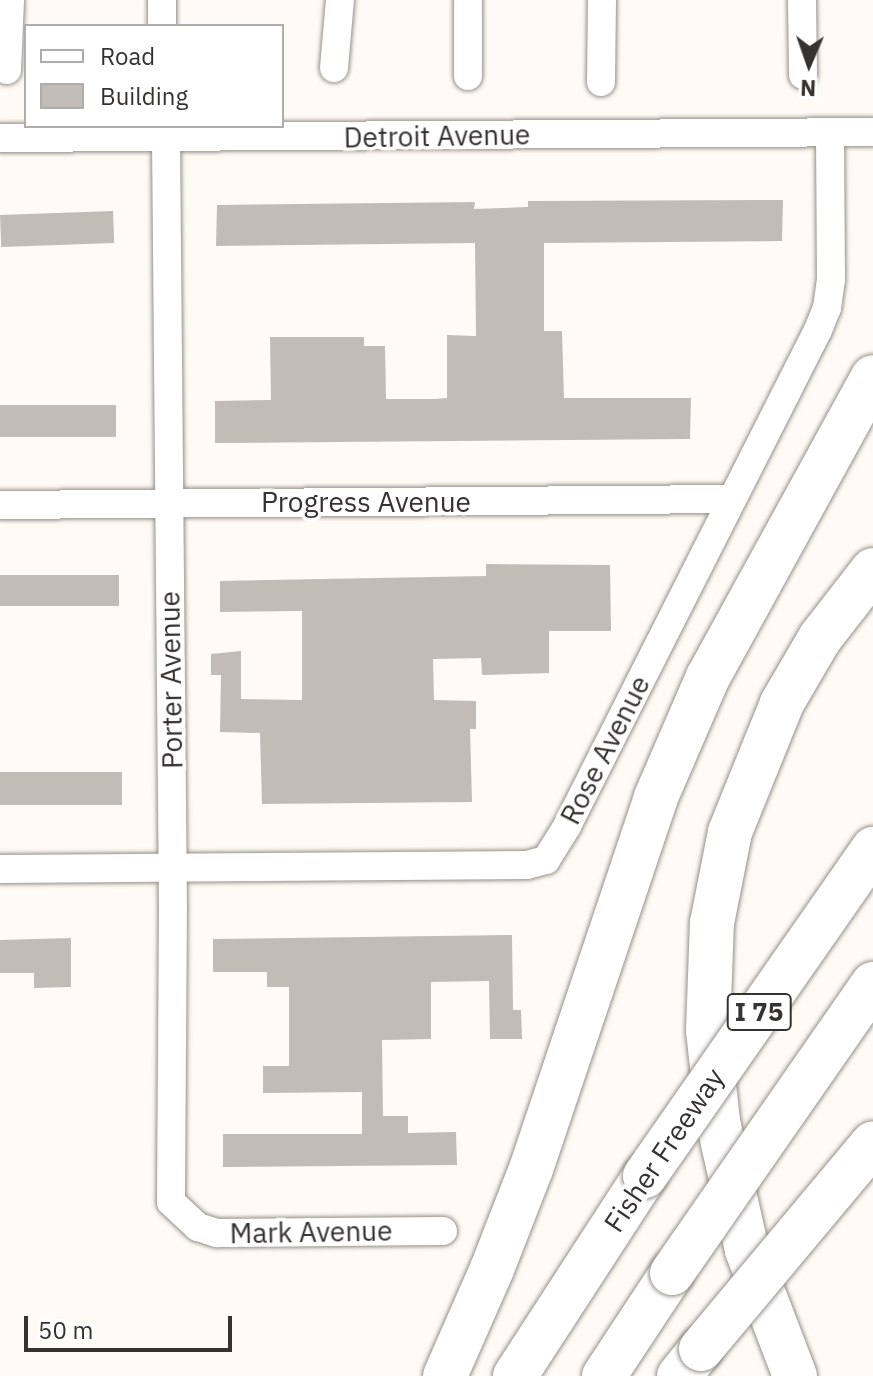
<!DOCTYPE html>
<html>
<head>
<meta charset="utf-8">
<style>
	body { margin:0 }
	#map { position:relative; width:873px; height:1376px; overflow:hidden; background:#fefbf6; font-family:"IBM Plex Sans",sans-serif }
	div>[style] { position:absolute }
	.building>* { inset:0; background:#c1bcb5; transform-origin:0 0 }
	.roads { filter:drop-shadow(0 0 2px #959089) drop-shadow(0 0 2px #959089) }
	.street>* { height:28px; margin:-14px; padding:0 14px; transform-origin:14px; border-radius:14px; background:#fff }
	.highway>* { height:44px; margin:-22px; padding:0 22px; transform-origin:22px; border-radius:22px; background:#fff }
	.bridges { filter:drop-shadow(0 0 2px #959089) drop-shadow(0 0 2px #959089) }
	.highway-bridge>* { height:44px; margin:-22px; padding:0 22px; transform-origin:22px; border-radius:22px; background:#fff }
	span { translate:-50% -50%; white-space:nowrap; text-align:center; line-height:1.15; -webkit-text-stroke:7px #fff; paint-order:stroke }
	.shield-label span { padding:2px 6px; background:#fff; border:2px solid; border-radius:6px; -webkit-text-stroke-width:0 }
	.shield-label { font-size:26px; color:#353330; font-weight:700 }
	.street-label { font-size:28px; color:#353330 }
	.legend { position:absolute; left:24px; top:24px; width:260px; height:104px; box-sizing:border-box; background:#fff; border:2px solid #aeadac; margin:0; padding:10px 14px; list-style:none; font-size:24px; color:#353330 }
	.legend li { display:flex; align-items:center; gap:16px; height:40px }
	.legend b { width:40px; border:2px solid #aeadac }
	.north { position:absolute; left:769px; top:24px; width:80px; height:80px; -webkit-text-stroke:6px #fff; paint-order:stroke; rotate:182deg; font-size:22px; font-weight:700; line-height:32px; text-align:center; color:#353330 }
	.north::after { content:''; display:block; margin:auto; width:28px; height:36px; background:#353330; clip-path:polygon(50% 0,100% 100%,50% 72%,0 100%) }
	.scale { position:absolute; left:24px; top:1316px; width:208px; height:36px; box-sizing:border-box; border:4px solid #353330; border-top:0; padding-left:10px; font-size:24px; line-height:28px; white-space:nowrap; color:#353330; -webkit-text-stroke:6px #fff; paint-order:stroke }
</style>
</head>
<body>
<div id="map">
	<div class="building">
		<div style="clip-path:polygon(783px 200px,782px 241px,544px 243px,544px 331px,562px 331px,564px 398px,691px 398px,690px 439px,215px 443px,215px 401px,271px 400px,270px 337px,364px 337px,364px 346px,385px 346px,386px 399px,435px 399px,447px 398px,447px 335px,476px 336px,475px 243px,216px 246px,217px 205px,475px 202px,474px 209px,528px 207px,528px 201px)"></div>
		<div style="left:113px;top:211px;width:32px;height:113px;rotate:88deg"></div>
		<div style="left:116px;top:405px;width:32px;height:116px;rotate:90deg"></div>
		<div style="clip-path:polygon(486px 564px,610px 565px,611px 631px,549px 631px,549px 673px,482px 675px,481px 658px,433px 659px,434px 700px,476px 701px,476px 729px,470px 729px,472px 802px,262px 804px,260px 733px,220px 732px,221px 675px,211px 675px,211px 654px,241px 651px,241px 699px,302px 700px,302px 611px,220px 612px,220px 581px,486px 576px)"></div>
		<div style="left:119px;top:575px;width:31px;height:119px;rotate:90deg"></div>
		<div style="left:0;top:772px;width:122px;height:33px"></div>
		<div style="clip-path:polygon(512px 935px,513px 1010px,521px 1010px,522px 1039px,490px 1039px,489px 981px,431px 982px,431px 1039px,382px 1040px,383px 1116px,408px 1116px,408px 1133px,456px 1132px,457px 1165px,223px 1167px,223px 1134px,362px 1134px,362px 1092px,263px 1093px,263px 1066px,289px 1066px,289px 987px,267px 987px,267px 972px,213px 972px,213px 939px)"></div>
		<div style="clip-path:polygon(71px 938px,71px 987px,34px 988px,34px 973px,0 973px,0 940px)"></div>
	</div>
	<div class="roads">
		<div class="street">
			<div style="left:468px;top:0;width:76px;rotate:90deg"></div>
			<div style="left:802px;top:0;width:75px;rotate:89.2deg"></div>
			<div style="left:162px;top:26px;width:26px;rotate:-90deg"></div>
			<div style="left:334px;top:68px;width:68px;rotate:-85deg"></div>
			<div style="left:7px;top:70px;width:70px;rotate:-87.5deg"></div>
			<div style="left:601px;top:82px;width:82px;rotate:-89.3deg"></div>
			<div style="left:0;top:138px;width:873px;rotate:-0.39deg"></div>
			<div style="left:166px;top:139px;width:768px;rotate:89.48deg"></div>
			<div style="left:173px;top:907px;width:295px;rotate:90.4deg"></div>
			<div style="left:171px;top:1202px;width:37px;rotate:43deg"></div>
			<div style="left:198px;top:1227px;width:20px;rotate:18deg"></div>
			<div style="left:217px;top:1233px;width:226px;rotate:-0.5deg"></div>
			<div style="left:0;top:505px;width:732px;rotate:-0.47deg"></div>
			<div style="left:0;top:869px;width:527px;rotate:-0.43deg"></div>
			<div style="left:527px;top:865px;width:20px;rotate:-15deg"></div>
			<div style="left:546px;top:860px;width:40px;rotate:-58deg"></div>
			<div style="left:567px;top:826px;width:556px;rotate:-63.16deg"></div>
			<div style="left:818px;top:330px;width:24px;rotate:-68deg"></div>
			<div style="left:827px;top:308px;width:28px;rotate:-82deg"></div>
			<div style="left:831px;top:280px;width:148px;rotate:-90.4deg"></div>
		</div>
		<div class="highway">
			<div style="left:445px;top:1376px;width:117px;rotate:-66.3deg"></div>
			<div style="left:492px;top:1269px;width:107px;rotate:-68.7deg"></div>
			<div style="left:531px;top:1169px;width:392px;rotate:-71.4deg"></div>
			<div style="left:656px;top:797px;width:131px;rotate:-66.6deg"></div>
			<div style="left:708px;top:677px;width:342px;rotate:-61.2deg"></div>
			<div style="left:515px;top:1376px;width:239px;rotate:-57deg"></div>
			<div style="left:604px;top:1376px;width:123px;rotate:-56.6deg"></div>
			<div style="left:679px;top:1376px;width:35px;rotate:-51deg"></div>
			<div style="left:795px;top:1376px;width:135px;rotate:-110.9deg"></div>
			<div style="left:747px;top:1250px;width:132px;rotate:-102.7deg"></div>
			<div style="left:718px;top:1121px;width:92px;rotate:-96.3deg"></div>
			<div style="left:708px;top:1030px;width:107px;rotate:-87.9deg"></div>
			<div style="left:712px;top:923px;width:93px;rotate:-78.8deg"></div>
			<div style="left:730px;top:832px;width:139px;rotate:-68deg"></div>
			<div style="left:782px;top:703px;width:75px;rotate:-59.7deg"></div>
			<div style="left:820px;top:638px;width:86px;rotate:-52.1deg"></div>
		</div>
	</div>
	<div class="bridges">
		<div class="highway-bridge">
			<div style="left:645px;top:1176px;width:399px;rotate:-55.1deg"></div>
			<div style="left:672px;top:1273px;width:352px;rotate:-55.2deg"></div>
			<div style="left:701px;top:1349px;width:268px;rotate:-50.1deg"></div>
		</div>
	</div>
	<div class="shield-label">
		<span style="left:759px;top:1012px">I 75</span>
	</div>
	<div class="street-label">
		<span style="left:437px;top:136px;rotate:-1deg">Detroit Avenue</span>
		<span style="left:366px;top:502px">Progress Avenue</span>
		<span style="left:171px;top:680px;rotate:-91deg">Porter Avenue</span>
		<span style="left:605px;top:750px;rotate:-63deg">Rose Avenue</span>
		<span style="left:664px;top:1150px;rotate:-56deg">Fisher Freeway</span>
		<span style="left:311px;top:1232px;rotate:-1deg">Mark Avenue</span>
	</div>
	<ul class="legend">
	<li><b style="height:10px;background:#fff"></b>Road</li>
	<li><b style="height:22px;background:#c1bcb5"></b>Building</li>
	</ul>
	<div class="north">N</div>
	<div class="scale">50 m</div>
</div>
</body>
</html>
